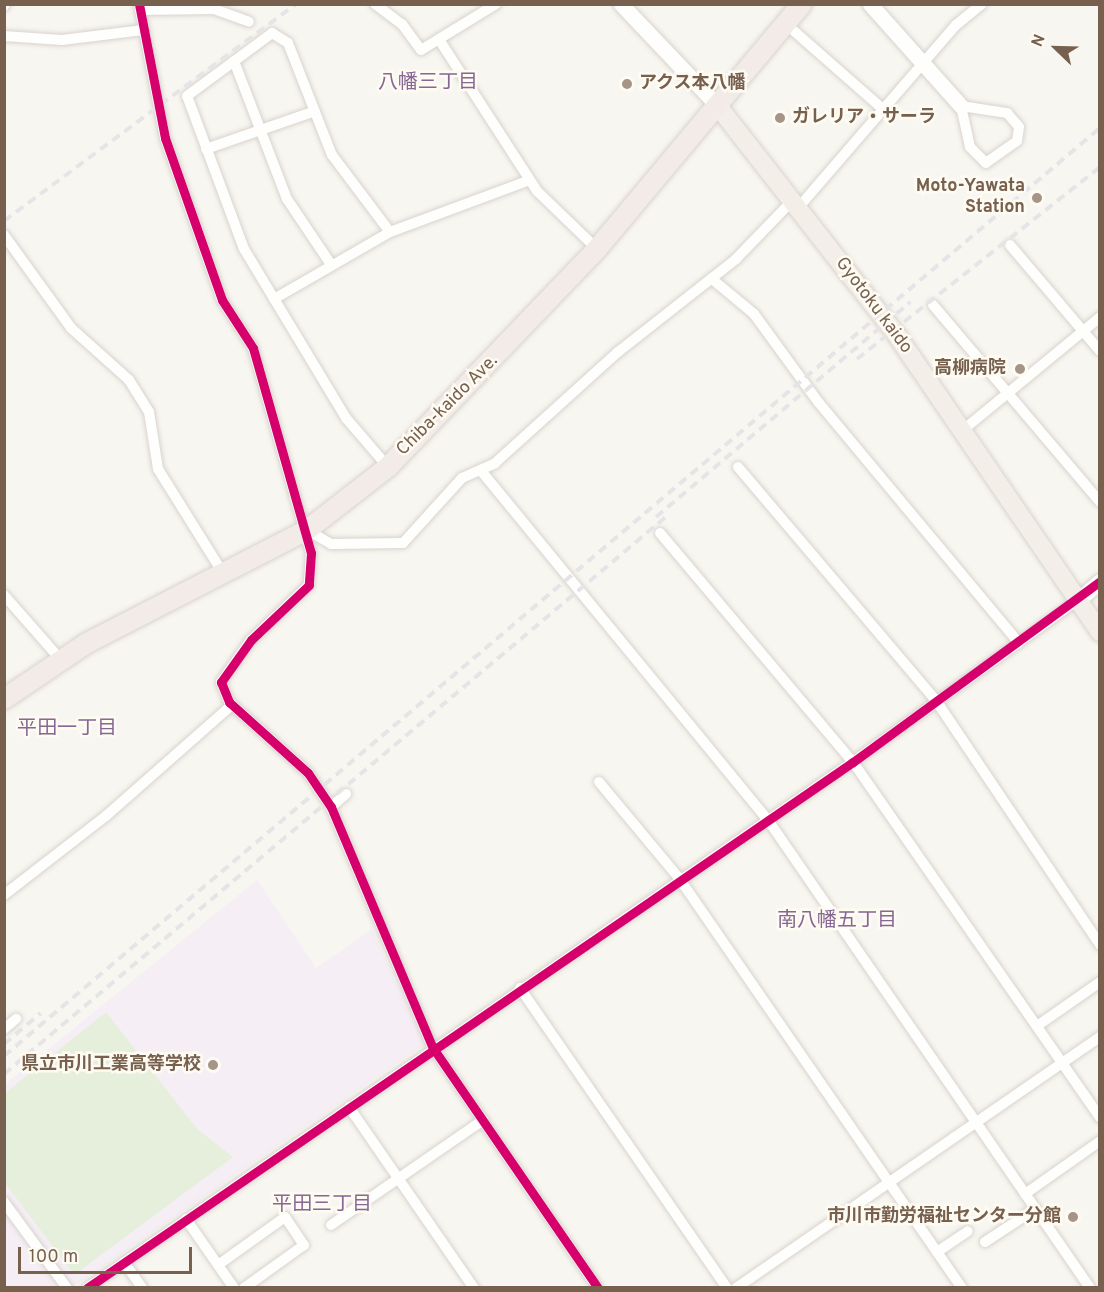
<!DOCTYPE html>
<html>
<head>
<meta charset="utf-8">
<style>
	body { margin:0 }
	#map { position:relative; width:1104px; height:1292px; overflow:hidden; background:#f8f6f0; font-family:Overpass,"Noto Sans JP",sans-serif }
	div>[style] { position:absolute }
	.education>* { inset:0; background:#f6eef5 }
	.green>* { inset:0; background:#e5efdb }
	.roads { filter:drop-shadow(0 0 2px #d8d3ce) drop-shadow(0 0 2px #d8d3ce) }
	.street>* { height:10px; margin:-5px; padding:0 5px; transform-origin:5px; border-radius:5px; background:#fefefd }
	.secondary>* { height:15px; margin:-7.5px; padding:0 7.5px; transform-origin:7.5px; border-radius:7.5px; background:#fefefd }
	.primary>* { height:18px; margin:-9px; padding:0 9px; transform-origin:9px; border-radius:9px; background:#f3efe8 }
	.highway>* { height:20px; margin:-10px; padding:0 10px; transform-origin:10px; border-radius:10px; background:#f2ebe7 }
	.rail>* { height:4px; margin-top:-2px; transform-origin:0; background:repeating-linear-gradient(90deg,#e6e4e7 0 9px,transparent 0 15px) }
	.cycleway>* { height:9px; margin:-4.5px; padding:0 4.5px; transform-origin:4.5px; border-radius:4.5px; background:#d6006c }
	.dots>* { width:16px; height:16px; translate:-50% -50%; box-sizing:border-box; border:3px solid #fefbf3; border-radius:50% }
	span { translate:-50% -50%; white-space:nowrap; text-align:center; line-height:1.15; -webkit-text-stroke:5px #fefbf3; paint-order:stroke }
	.poi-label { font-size:18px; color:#78604f; font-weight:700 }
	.left { translate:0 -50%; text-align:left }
	.right { translate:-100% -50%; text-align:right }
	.street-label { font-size:18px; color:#78604f }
	.neighbourhood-label { font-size:20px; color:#876793 }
	.frame { position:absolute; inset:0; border:6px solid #78604f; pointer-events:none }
	.north { position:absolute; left:1026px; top:18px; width:60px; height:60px; -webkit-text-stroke:4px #fefbf3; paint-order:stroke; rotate:293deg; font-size:16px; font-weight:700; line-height:24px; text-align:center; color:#78604f }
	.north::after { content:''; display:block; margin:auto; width:21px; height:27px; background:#78604f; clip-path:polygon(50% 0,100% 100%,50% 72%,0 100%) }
	.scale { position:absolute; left:18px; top:1247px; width:174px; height:27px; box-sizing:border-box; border:3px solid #78604f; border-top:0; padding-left:8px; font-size:18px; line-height:21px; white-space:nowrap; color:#78604f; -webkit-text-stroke:4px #fefbf3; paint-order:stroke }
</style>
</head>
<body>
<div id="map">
	<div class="education">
		<div style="clip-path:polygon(257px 880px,316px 968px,372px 929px,425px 1044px,73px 1287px,5px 1194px,4px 1085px)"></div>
		<div style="clip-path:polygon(4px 1213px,5px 1213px,59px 1287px,5px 1287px)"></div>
	</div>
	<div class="green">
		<div style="clip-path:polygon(106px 1012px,197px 1129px,233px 1157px,74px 1275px,5px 1183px,5px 1093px)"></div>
	</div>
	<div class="roads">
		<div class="street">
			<div style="left:139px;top:4px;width:136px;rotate:79deg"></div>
			<div style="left:165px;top:138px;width:172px;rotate:70.6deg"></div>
			<div style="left:222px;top:300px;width:57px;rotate:57.1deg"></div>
			<div style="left:253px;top:348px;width:213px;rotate:74.2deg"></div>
			<div style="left:311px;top:553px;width:32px;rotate:94deg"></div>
			<div style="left:309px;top:585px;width:80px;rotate:136.5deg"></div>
			<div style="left:251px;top:640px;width:52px;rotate:125.5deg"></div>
			<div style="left:221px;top:682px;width:22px;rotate:68deg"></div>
			<div style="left:229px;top:702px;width:106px;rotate:41.9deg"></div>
			<div style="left:308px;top:773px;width:41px;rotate:55.9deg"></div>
			<div style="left:331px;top:807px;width:262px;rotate:67.1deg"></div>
			<div style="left:433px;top:1048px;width:291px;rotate:55.5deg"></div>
			<div style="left:375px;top:4px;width:34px;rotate:37deg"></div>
			<div style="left:402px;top:24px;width:32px;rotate:54deg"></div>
			<div style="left:421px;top:50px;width:88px;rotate:-31.5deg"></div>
			<div style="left:4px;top:6px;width:2px;rotate:-63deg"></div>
			<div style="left:140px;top:10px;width:74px;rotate:-0.8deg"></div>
			<div style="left:214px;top:9px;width:37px;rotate:20deg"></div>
			<div style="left:794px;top:31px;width:120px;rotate:41.3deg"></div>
			<div style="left:4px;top:36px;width:58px;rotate:3.9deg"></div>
			<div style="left:62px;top:40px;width:82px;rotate:-7deg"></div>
			<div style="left:440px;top:41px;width:179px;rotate:57.1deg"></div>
			<div style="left:537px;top:191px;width:83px;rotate:44deg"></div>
			<div style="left:234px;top:61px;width:148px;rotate:69deg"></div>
			<div style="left:287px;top:199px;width:77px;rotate:56.1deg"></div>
			<div style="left:961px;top:106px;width:47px;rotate:8.7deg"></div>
			<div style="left:1007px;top:113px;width:18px;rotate:49deg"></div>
			<div style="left:1019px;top:127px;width:14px;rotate:98deg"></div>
			<div style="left:1017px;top:141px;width:38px;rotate:145deg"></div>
			<div style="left:986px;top:163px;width:23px;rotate:-135deg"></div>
			<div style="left:970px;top:147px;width:42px;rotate:-102.4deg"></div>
			<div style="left:206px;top:149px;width:115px;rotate:-19.2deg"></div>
			<div style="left:798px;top:208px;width:242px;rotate:-49.2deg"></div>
			<div style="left:956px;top:25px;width:33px;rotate:-39deg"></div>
			<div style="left:4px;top:235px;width:115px;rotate:54.2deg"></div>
			<div style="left:71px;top:328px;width:78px;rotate:41.9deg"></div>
			<div style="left:129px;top:380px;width:38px;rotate:58deg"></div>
			<div style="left:149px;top:412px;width:58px;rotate:81deg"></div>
			<div style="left:158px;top:469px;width:123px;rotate:58deg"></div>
			<div style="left:1010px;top:245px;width:139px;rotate:49.7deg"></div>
			<div style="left:712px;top:279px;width:55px;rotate:39.8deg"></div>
			<div style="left:754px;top:314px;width:110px;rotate:53.9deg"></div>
			<div style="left:819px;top:403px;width:312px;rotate:50.2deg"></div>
			<div style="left:274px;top:299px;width:134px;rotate:-30deg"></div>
			<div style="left:390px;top:232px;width:149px;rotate:-20.4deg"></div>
			<div style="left:933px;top:305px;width:258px;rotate:49.7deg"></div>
			<div style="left:963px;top:430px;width:178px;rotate:-39.5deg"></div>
			<div style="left:388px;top:467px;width:65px;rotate:-130.6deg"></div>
			<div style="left:346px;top:418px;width:197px;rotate:-121.1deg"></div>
			<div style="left:244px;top:249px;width:163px;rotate:-110.4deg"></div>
			<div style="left:187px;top:96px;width:106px;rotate:-36.5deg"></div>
			<div style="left:272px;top:33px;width:19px;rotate:32deg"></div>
			<div style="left:288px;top:43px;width:120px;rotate:68.6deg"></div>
			<div style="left:332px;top:155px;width:96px;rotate:53deg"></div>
			<div style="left:738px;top:467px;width:308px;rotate:49.7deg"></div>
			<div style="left:937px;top:702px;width:293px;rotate:56.1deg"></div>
			<div style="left:482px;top:472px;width:450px;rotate:50.6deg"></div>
			<div style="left:768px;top:820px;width:568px;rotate:55.47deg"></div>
			<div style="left:307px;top:530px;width:28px;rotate:30deg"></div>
			<div style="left:331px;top:544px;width:72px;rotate:-0.8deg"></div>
			<div style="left:403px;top:543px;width:88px;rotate:-47.8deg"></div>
			<div style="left:462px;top:478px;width:36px;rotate:-24deg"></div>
			<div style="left:495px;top:463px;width:166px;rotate:-42.1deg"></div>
			<div style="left:618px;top:352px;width:150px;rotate:-38.2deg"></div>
			<div style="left:736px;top:259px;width:81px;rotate:-46deg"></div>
			<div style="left:660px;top:533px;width:299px;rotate:49.9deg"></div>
			<div style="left:853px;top:762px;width:433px;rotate:55.2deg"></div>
			<div style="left:4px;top:595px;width:85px;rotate:48.8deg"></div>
			<div style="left:599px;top:782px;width:125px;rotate:50.2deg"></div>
			<div style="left:679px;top:878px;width:498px;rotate:55.4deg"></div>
			<div style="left:331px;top:807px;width:20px;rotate:-41deg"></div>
			<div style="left:4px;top:895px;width:129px;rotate:-37.8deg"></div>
			<div style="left:106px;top:816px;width:168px;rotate:-41.4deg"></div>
			<div style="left:520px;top:988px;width:364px;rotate:55.4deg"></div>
			<div style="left:1037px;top:1026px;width:77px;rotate:-34.9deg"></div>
			<div style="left:4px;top:1029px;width:16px;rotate:-40deg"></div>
			<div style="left:349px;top:1107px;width:220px;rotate:55.4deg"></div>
			<div style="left:1025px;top:1194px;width:92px;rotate:-35.2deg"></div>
			<div style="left:4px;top:1202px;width:107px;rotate:53.8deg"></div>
			<div style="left:186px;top:1219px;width:84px;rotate:55.2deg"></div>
			<div style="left:331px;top:1225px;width:185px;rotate:-34.6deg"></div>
			<div style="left:985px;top:1242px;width:60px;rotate:-33.4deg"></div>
			<div style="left:937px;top:1252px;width:37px;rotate:-34deg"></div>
			<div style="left:124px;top:1262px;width:32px;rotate:55deg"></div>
			<div style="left:218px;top:1265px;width:82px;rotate:-35.6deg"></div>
			<div style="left:285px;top:1217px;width:34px;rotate:56deg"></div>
			<div style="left:304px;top:1245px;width:74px;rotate:144.4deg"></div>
			<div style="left:87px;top:1288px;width:929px;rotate:-34.48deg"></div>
			<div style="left:853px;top:762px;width:277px;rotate:-35.8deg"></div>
			<div style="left:736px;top:1288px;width:442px;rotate:-34.6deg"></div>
		</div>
		<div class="secondary">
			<div style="left:621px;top:4px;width:139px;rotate:46.5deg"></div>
			<div style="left:870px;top:4px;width:137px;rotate:48.3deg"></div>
			<div style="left:1078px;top:600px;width:29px;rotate:-41deg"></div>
		</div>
		<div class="primary">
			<div style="left:717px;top:105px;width:294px;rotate:52deg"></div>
			<div style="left:898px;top:337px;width:358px;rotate:55.6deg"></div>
		</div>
		<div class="highway">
			<div style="left:4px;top:699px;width:100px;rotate:-34deg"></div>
			<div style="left:87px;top:643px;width:247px;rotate:-27.2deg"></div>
			<div style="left:307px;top:530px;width:103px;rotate:-37.9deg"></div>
			<div style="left:388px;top:467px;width:302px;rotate:-46.2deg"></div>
			<div style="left:597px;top:249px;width:319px;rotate:-50.1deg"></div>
		</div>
	</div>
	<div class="rail">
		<div style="left:4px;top:221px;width:364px;rotate:-36.6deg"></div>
		<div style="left:857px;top:359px;width:310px;rotate:-38.3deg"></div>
		<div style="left:656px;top:517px;width:333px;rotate:-40.2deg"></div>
		<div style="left:4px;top:1044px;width:48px;rotate:-40deg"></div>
		<div style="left:4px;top:1056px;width:1436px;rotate:-40.26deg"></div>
		<div style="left:4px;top:1074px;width:868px;rotate:-40.09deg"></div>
	</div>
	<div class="cycleway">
		<div style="left:139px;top:4px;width:136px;rotate:79deg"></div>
		<div style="left:165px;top:138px;width:172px;rotate:70.6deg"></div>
		<div style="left:222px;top:300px;width:57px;rotate:57.1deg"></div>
		<div style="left:253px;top:348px;width:213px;rotate:74.2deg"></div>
		<div style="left:311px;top:553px;width:32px;rotate:94deg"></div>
		<div style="left:309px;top:585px;width:80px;rotate:136.5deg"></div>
		<div style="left:251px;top:640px;width:52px;rotate:125.5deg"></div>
		<div style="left:221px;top:682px;width:22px;rotate:68deg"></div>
		<div style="left:229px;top:702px;width:106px;rotate:41.9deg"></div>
		<div style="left:308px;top:773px;width:41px;rotate:55.9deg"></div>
		<div style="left:331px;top:807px;width:262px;rotate:67.1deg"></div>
		<div style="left:433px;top:1048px;width:291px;rotate:55.5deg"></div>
		<div style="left:87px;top:1288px;width:929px;rotate:-34.48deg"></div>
		<div style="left:853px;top:762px;width:306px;rotate:-36.2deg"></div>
	</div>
	<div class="dots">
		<div style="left:627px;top:84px;background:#a59487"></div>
		<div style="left:780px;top:118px;background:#a59487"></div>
		<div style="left:1037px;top:198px;background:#a59487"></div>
		<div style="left:1020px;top:369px;background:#a59487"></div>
		<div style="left:213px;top:1065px;background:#a59487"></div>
		<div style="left:1073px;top:1217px;background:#a59487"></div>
	</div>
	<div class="poi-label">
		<span class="left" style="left:639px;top:84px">アクス本八幡</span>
		<span class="left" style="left:792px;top:118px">ガレリア・サーラ</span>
		<span class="right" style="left:1025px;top:198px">Moto-Yawata<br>Station</span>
		<span class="right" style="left:1006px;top:369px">高柳病院</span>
		<span class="right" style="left:201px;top:1065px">県立市川工業高等学校</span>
		<span class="right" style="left:1061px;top:1217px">市川市勤労福祉センター分館</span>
	</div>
	<div class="street-label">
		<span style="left:873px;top:306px;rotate:53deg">Gyotoku kaido</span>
		<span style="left:448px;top:406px;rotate:-45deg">Chiba-kaido Ave.</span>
	</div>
	<div class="neighbourhood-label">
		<span style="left:428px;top:83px">八幡三丁目</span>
		<span style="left:67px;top:729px">平田一丁目</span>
		<span style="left:837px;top:921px">南八幡五丁目</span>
		<span style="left:322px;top:1205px">平田三丁目</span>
	</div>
	<div class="frame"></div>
	<div class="north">N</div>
	<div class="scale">100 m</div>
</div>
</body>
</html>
